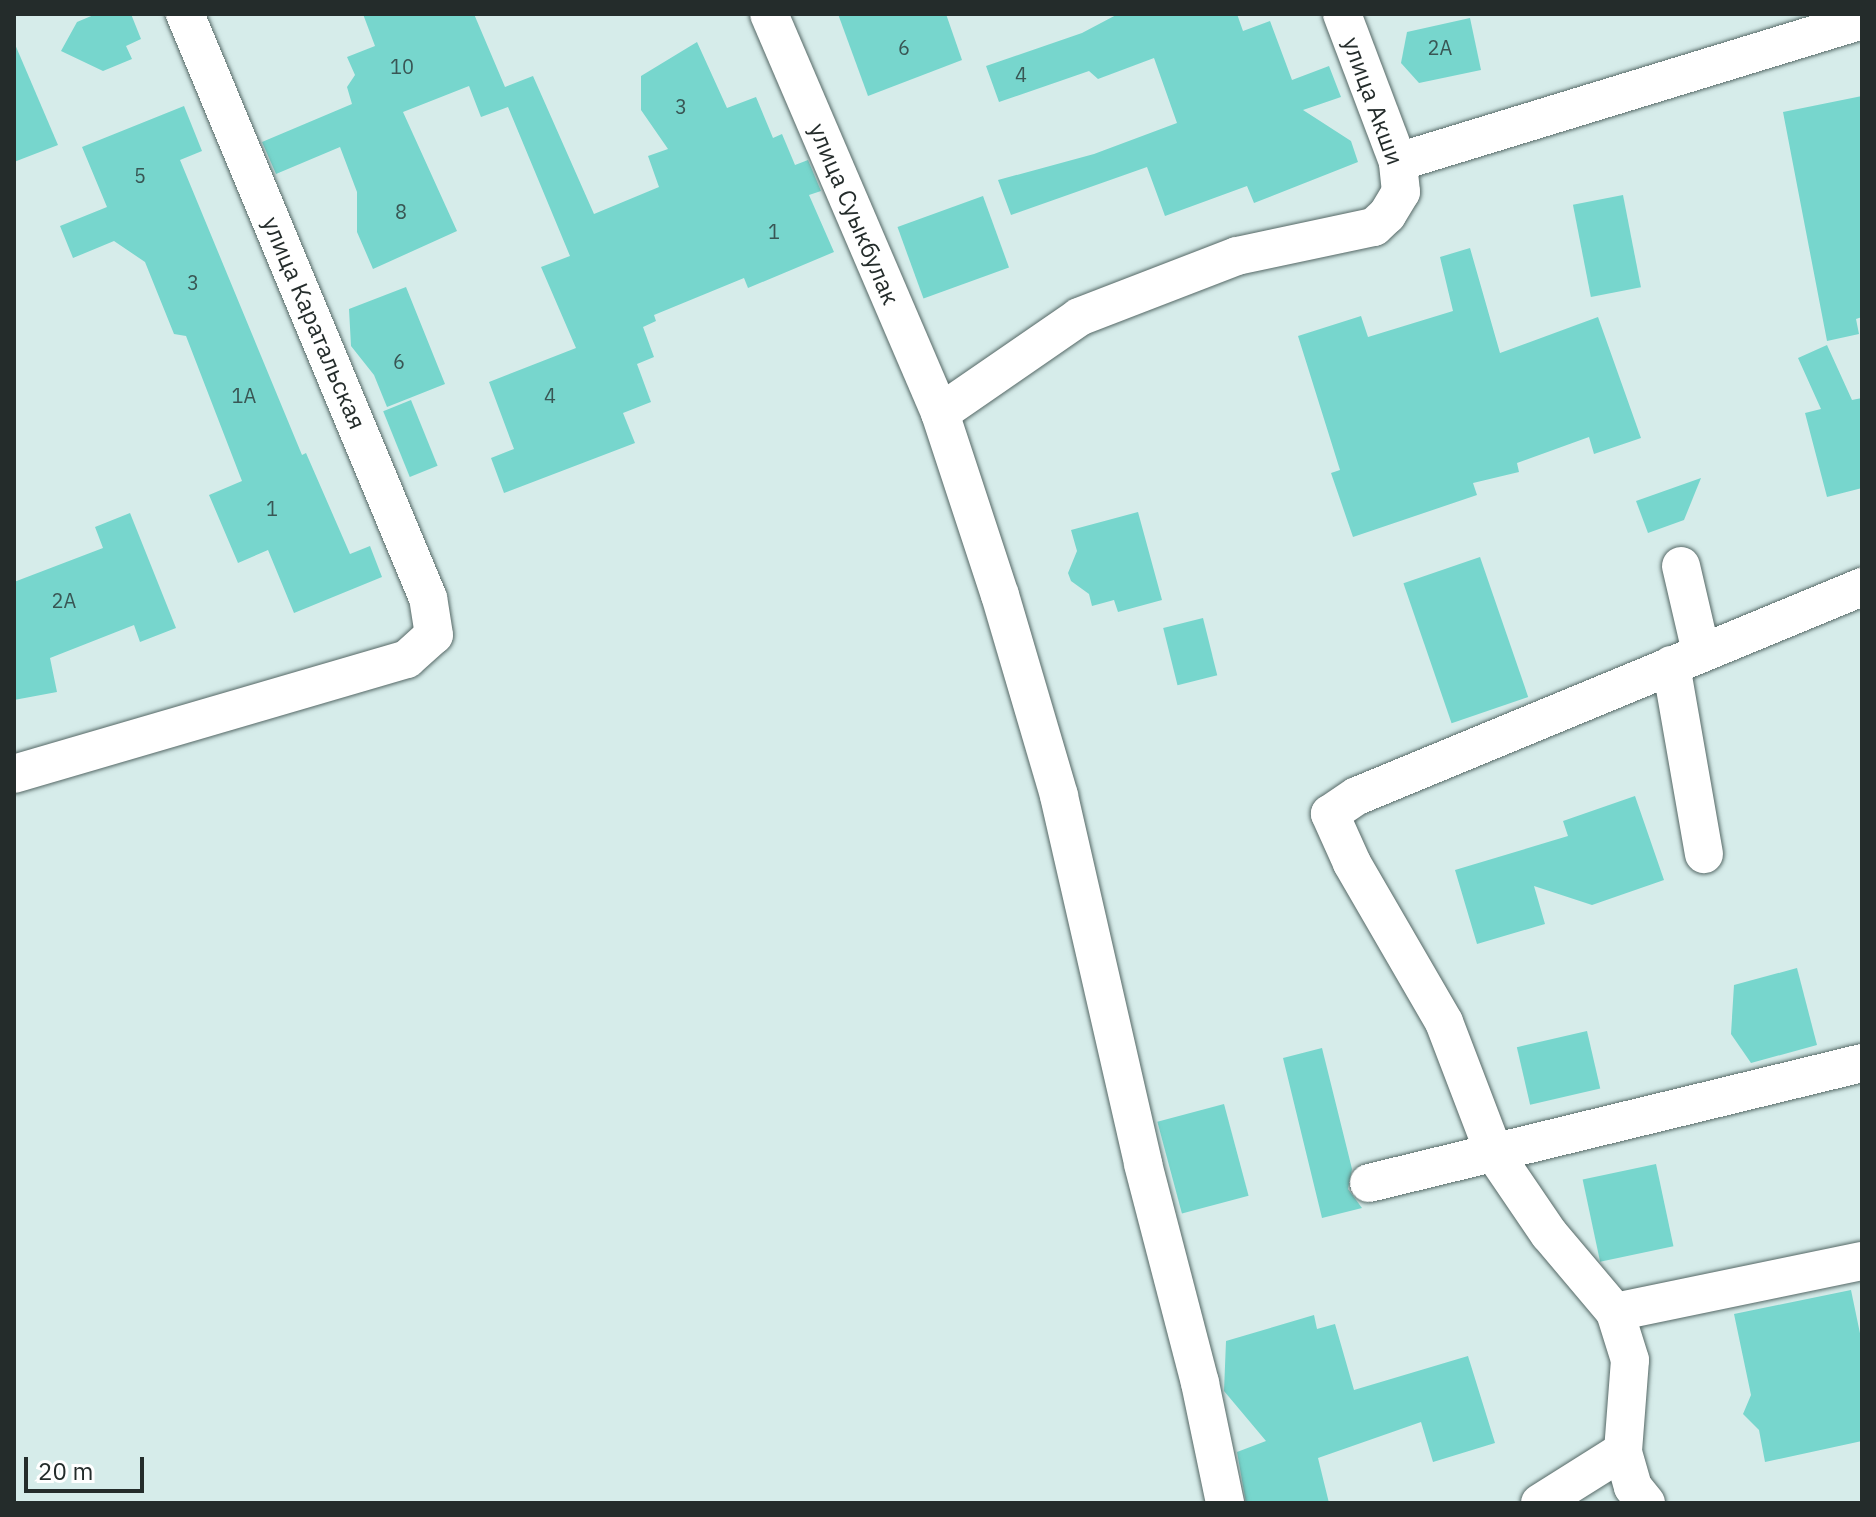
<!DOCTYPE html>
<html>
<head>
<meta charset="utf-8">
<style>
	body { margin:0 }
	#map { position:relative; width:1876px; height:1517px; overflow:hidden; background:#d6ecea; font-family:"IBM Plex Sans",sans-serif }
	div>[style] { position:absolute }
	.building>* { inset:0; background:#77d6cd; transform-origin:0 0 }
	.roads { filter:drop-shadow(0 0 2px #556866) drop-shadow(0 0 2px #556866) }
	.street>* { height:38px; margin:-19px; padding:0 19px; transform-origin:19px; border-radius:19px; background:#fff }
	span { translate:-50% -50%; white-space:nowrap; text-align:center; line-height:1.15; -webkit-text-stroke:7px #fff; paint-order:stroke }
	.number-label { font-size:20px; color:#395654 }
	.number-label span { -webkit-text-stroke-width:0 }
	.street-label { font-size:24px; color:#242c2b }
	.frame { position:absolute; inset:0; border:16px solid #242c2b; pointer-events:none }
	.scale { position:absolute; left:24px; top:1457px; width:120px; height:36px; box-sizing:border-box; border:4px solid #242c2b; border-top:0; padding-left:10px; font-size:24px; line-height:28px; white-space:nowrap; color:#242c2b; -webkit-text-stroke:6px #fff; paint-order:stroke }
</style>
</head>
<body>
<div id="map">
	<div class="building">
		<div style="clip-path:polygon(96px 14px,131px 14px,141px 39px,126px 46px,132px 59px,103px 71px,61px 51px,77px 22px)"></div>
		<div style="clip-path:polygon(363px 14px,474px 14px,505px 87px,533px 76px,594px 214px,659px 187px,648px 156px,668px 149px,641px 110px,641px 76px,697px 42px,727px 108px,756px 97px,773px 138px,782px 134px,795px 165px,808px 160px,821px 191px,809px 195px,834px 252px,748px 288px,744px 278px,654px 315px,656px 321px,643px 327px,654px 357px,637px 364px,651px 402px,623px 413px,635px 443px,504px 493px,491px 458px,514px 449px,489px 382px,576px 348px,541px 267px,570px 256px,508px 107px,481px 117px,469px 86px,403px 112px,457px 231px,373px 269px,357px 232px,357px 192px,340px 147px,276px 174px,262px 142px,352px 104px,347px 87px,355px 75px,347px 57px,375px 46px)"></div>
		<div style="clip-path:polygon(838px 14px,946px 14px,962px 60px,868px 96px)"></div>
		<div style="clip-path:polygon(1118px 14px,1237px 14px,1243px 31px,1270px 21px,1292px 80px,1329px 66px,1341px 97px,1303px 110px,1351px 141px,1358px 162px,1254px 203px,1247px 186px,1165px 216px,1147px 167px,1011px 215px,998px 180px,1094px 154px,1177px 123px,1154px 58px,1098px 79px,1089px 71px,999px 102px,986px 66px,1082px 33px)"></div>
		<div style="clip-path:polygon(1470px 18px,1481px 70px,1419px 83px,1401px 63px,1407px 32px)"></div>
		<div style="clip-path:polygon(14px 42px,58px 145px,14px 162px)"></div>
		<div style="clip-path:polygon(1862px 96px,1862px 317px,1856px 319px,1859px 334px,1827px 341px,1783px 112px)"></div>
		<div style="clip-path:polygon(184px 106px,202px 151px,180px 160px,302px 455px,306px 453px,350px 554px,370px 546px,382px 577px,294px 613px,268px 550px,238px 563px,209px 495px,242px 481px,186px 336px,174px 334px,145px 262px,114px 241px,73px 258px,60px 226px,107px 207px,82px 147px)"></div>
		<div style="left:1623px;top:195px;width:94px;height:51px;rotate:79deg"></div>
		<div style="left:983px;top:196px;width:76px;height:91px;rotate:70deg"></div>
		<div style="clip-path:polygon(1470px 248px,1500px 353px,1598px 317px,1641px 438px,1594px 454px,1589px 437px,1517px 463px,1519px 472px,1473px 483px,1477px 495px,1353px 537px,1331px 473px,1340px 470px,1298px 336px,1361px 316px,1368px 337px,1453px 311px,1440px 257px)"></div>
		<div style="clip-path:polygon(406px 287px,445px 384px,387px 407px,374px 375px,351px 346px,349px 309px)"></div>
		<div style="clip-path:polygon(1827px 345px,1852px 400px,1862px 398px,1862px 488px,1827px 497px,1805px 413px,1821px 409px,1798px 358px)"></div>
		<div style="left:411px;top:400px;width:71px;height:30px;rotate:68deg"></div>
		<div style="clip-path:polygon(1701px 478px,1684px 520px,1648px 533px,1636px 501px)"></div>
		<div style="clip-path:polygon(1138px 512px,1162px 600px,1118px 612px,1114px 600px,1092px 606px,1089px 594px,1071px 581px,1068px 573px,1077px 551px,1071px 530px)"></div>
		<div style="clip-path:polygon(130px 513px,176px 628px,140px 642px,134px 625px,50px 658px,57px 692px,14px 700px,14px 582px,103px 548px,95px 527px)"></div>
		<div style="left:1480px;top:557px;width:148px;height:81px;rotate:71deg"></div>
		<div style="left:1203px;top:618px;width:59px;height:41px;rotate:76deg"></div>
		<div style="clip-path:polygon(1635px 796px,1664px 880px,1592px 905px,1534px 886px,1545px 924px,1477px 944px,1455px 870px,1568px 836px,1563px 821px)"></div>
		<div style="clip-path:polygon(1797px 968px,1817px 1045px,1751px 1063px,1731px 1034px,1734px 985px)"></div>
		<div style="left:1587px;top:1031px;width:59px;height:72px;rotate:77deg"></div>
		<div style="clip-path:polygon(1322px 1048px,1352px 1169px,1348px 1189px,1362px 1208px,1322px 1218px,1283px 1058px)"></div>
		<div style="left:1224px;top:1104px;width:95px;height:69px;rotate:75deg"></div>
		<div style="left:1656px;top:1164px;width:84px;height:75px;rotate:78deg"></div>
		<div style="clip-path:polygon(1851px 1290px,1862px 1343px,1862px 1441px,1765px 1462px,1759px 1430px,1743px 1414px,1751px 1395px,1734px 1314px)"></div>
		<div style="clip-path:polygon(1314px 1315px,1317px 1329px,1335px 1324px,1354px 1390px,1468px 1356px,1495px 1443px,1433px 1462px,1421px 1422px,1318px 1458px,1329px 1503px,1246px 1503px,1237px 1452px,1266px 1441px,1224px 1391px,1226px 1341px)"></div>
	</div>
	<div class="roads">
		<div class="street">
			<div style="left:769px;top:14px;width:434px;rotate:66.8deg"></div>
			<div style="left:940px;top:413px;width:192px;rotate:71.8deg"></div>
			<div style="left:1000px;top:595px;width:209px;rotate:73.6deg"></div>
			<div style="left:1059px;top:796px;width:377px;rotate:77.1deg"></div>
			<div style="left:1143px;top:1164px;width:226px;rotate:75.4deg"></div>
			<div style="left:1200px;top:1383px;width:123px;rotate:78.2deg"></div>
			<div style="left:1398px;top:162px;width:485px;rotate:-17deg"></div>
			<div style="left:940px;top:413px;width:169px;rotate:-34.6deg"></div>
			<div style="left:1079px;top:317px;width:169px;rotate:-21.1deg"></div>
			<div style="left:1237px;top:256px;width:140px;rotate:-12deg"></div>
			<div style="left:1374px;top:227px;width:18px;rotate:-43deg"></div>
			<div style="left:1387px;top:215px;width:27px;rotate:-59deg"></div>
			<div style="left:1401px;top:192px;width:30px;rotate:-96deg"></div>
			<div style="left:1398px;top:162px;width:158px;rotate:-110.7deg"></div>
			<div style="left:1681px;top:566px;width:88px;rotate:76.9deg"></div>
			<div style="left:1671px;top:665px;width:192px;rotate:80.1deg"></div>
			<div style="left:14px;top:774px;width:409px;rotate:-16.3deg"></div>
			<div style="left:407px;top:659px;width:36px;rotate:-42deg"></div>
			<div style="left:434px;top:635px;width:37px;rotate:-99deg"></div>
			<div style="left:428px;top:598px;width:633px;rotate:-112.59deg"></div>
			<div style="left:1369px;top:1183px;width:507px;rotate:-13.68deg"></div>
			<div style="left:1615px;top:1312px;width:252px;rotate:-11.7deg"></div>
			<div style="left:1540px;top:1503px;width:98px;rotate:-32.1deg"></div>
			<div style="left:1646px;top:1503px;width:21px;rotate:-129deg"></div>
			<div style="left:1633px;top:1487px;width:37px;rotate:-106deg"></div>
			<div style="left:1623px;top:1451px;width:91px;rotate:-85.6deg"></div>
			<div style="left:1630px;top:1360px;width:50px;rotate:-107.4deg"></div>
			<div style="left:1615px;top:1312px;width:102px;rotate:-130.2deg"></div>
			<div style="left:1549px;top:1234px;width:98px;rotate:-124.2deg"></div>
			<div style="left:1494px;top:1153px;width:140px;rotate:-110.9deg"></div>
			<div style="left:1444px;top:1022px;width:184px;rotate:-120.1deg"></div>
			<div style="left:1352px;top:863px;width:54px;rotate:-114.2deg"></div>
			<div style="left:1330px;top:814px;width:32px;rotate:-34deg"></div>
			<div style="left:1357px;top:796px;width:547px;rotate:-22.48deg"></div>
		</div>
	</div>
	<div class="number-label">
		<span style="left:904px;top:47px">6</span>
		<span style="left:1440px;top:47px">2А</span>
		<span style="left:402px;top:66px">10</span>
		<span style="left:1021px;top:74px">4</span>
		<span style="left:681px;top:106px">3</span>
		<span style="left:140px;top:175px">5</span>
		<span style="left:401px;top:211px">8</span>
		<span style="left:774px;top:231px">1</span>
		<span style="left:193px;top:282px">3</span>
		<span style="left:399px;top:361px">6</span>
		<span style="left:244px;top:395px">1А</span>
		<span style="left:550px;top:395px">4</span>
		<span style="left:272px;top:508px">1</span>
		<span style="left:64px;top:600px">2А</span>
	</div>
	<div class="street-label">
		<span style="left:1373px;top:101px;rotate:70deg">улица Акши</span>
		<span style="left:854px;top:214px;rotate:67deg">улица Суыкбулак</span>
		<span style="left:314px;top:323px;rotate:67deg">улица Каратальская</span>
	</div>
	<div class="frame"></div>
	<div class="scale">20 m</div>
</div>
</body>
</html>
